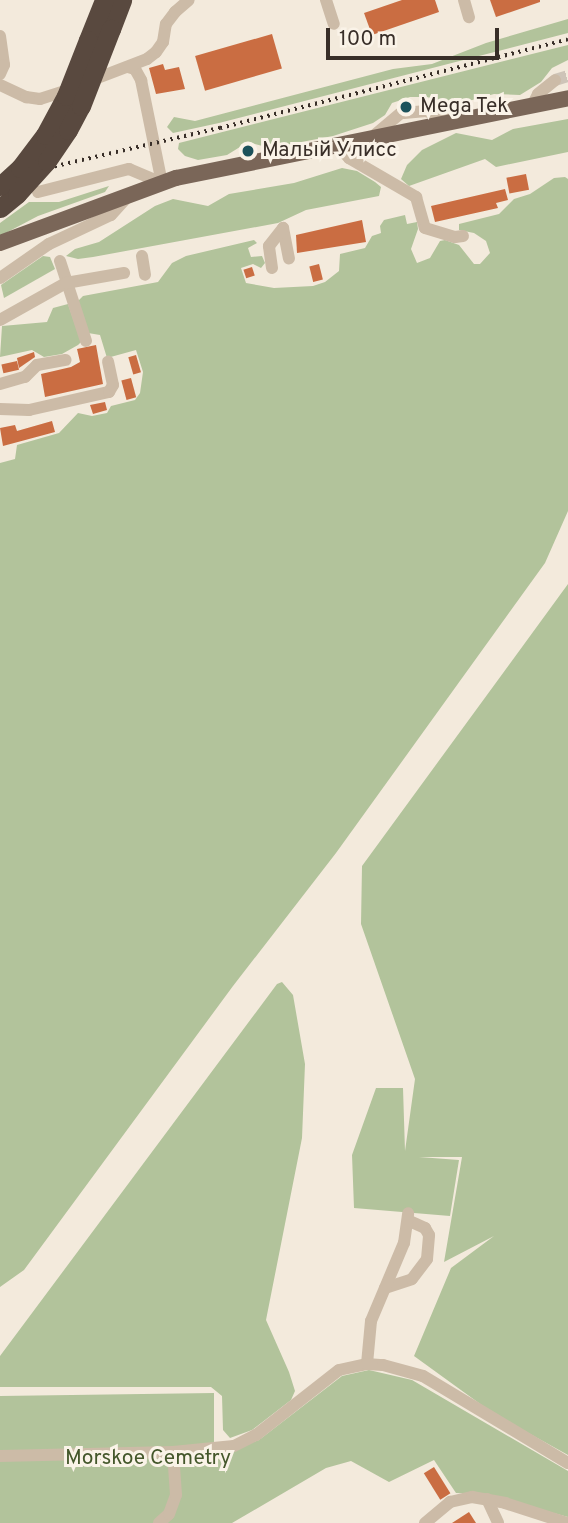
<!DOCTYPE html>
<html>
<head>
<meta charset="utf-8">
<style>
	body { margin:0 }
	#map { position:relative; width:568px; height:1523px; overflow:hidden; background:#f3eadc; font-family:Overpass,sans-serif }
	div>[style] { position:absolute }
	.green>* { inset:0; background:#b2c39b }
	.building>* { inset:0; background:#ca6d42; transform-origin:0 0 }
	.minor-tunnel>* { height:12px; margin-top:-6px; transform-origin:0; background:repeating-linear-gradient(90deg,#cec4b8 0 12px,transparent 0 18px) }
	.minor>* { height:12px; margin:-6px; padding:0 6px; transform-origin:6px; border-radius:6px; background:#ccbba7 }
	.major>* { height:16px; margin:-8px; padding:0 8px; transform-origin:8px; border-radius:8px; background:#7a6658 }
	.highway>* { height:19px; margin:-9.5px; padding:0 9.5px; transform-origin:9.5px; border-radius:9.5px; background:#59493f }
	.rail>* { height:3.5px; margin-top:-1.75px; transform-origin:0; background:repeating-linear-gradient(90deg,#382e28 0 2px,transparent 0 7px) }
	.highway-bridge>* { height:19px; margin:-9.5px; padding:0 9.5px; transform-origin:9.5px; border-radius:9.5px; background:#59493f }
	.dots>* { width:19px; height:19px; translate:-50% -50%; box-sizing:border-box; border:4px solid #faf3e8; border-radius:50% }
	span { translate:-50% -50%; white-space:nowrap; text-align:center; line-height:1.15; -webkit-text-stroke:6px #faf3e8; paint-order:stroke }
	.poi-label { font-size:21px; color:#382e28 }
	.left { translate:0 -50%; text-align:left }
	.park-label { font-size:21px; color:#44572b }
	.scale { position:absolute; left:326px; top:28px; width:173px; height:32px; box-sizing:border-box; border:4px solid #382e28; border-top:0; padding-left:9px; font-size:21px; line-height:24px; white-space:nowrap; color:#382e28; -webkit-text-stroke:5px #faf3e8; paint-order:stroke }
</style>
</head>
<body>
<div id="map">
	<div class="green">
		<div style="clip-path:polygon(568px 19px,568px 33px,219px 123px,173px 133px,167px 127px,174px 117px,195px 121px,393px 69px,432px 64px,486px 43px)"></div>
		<div style="clip-path:polygon(568px 45px,568px 60px,552px 68px,541px 82px,520px 95px,494px 94px,454px 105px,427px 97px,410px 97px,392px 103px,385px 115px,373px 123px,333px 136px,270px 148px,248px 142px,227px 155px,198px 160px,185px 156px,178px 149px,179px 143px)"></div>
		<div style="clip-path:polygon(568px 119px,568px 152px,496px 167px,485px 159px,409px 186px,401px 179px,407px 165px,422px 150px,456px 133px,492px 140px,513px 129px)"></div>
		<div style="clip-path:polygon(342px 168px,357px 171px,375px 182px,381px 187px,379px 196px,306px 210px,278px 223px,93px 257px,78px 259px,66px 256px,75px 249px,99px 242px,155px 206px,173px 199px,208px 206px,229px 194px,294px 183px)"></div>
		<div style="clip-path:polygon(565px 177px,568px 179px,568px 511px,545px 563px,336px 853px,233px 986px,24px 1270px,0 1287px,0 463px,15px 459px,17px 445px,59px 433px,78px 413px,92px 416px,107px 413px,111px 406px,135px 400px,140px 393px,143px 372px,136px 350px,107px 358px,100px 335px,88px 333px,78px 301px,83px 296px,158px 282px,172px 263px,186px 256px,254px 240px,257px 243px,248px 248px,251px 257px,262px 256px,265px 263px,261px 268px,253px 264px,241px 268px,246px 283px,274px 288px,313px 286px,325px 282px,339px 271px,340px 254px,365px 248px,372px 236px,381px 233px,380px 226px,384px 220px,405px 215px,407px 224px,417px 222px,418px 229px,411px 249px,417px 263px,430px 258px,440px 241px,445px 240px,459px 245px,474px 264px,480px 264px,490px 253px,486px 241px,474px 233px,459px 230px,459px 224px,499px 214px,514px 199px,530px 194px,554px 178px)"></div>
		<div style="clip-path:polygon(109px 186px,105px 192px,38px 216px,0 236px,0 223px,29px 202px,59px 202px)"></div>
		<div style="clip-path:polygon(43px 256px,50px 257px,55px 269px,4px 298px,1px 285px)"></div>
		<div style="clip-path:polygon(68px 304px,81px 342px,78px 345px,62px 354px,44px 357px,32px 350px,0 357px,2px 326px,47px 322px,53px 308px)"></div>
		<div style="clip-path:polygon(568px 584px,568px 1455px,494px 1414px,414px 1356px,451px 1268px,494px 1236px,444px 1262px,462px 1157px,419px 1157px,459px 1160px,450px 1216px,354px 1208px,352px 1155px,376px 1088px,403px 1088px,405px 1151px,415px 1079px,361px 924px,362px 866px)"></div>
		<div style="clip-path:polygon(282px 982px,293px 995px,305px 1064px,302px 1138px,266px 1320px,289px 1372px,295px 1391px,291px 1400px,252px 1430px,230px 1438px,223px 1430px,222px 1396px,211px 1387px,0 1387px,0 1356px,277px 984px)"></div>
		<div style="clip-path:polygon(369px 1370px,412px 1380px,568px 1471px,568px 1517px,484px 1494px,456px 1493px,434px 1460px,389px 1482px,351px 1461px,326px 1468px,232px 1523px,0 1523px,0 1396px,214px 1393px,214px 1456px,259px 1440px,342px 1376px)"></div>
	</div>
	<div class="building">
		<div style="clip-path:polygon(402px 0,435px 0,439px 12px,372px 35px,364px 13px)"></div>
		<div style="clip-path:polygon(490px 0,540px 0,540px 2px,496px 17px)"></div>
		<div style="left:272px;top:34px;width:36px;height:80px;rotate:74deg"></div>
		<div style="clip-path:polygon(163px 64px,165px 70px,179px 67px,185px 89px,156px 94px,149px 68px)"></div>
		<div style="left:526px;top:174px;width:16px;height:20px;rotate:79deg"></div>
		<div style="clip-path:polygon(505px 189px,508px 200px,496px 203px,498px 208px,435px 222px,431px 206px)"></div>
		<div style="clip-path:polygon(362px 220px,366px 242px,297px 253px,296px 235px)"></div>
		<div style="left:319px;top:264px;width:16px;height:10px;rotate:76deg"></div>
		<div style="left:252px;top:267px;width:9px;height:9px;rotate:72deg"></div>
		<div style="clip-path:polygon(96px 345px,103px 384px,45px 397px,41px 374px,71px 367px,80px 362px,77px 349px)"></div>
		<div style="clip-path:polygon(34px 352px,35px 357px,19px 368px,17px 358px)"></div>
		<div style="left:136px;top:355px;width:18px;height:8px;rotate:74deg"></div>
		<div style="left:17px;top:361px;width:9px;height:16px;rotate:77deg"></div>
		<div style="left:131px;top:378px;width:20px;height:10px;rotate:75deg"></div>
		<div style="clip-path:polygon(105px 402px,107px 410px,93px 414px,90px 405px)"></div>
		<div style="clip-path:polygon(52px 421px,55px 432px,3px 446px,0 428px,15px 425px,17px 431px)"></div>
		<div style="left:434px;top:1467px;width:31px;height:12px;rotate:58deg"></div>
		<div style="clip-path:polygon(469px 1512px,476px 1523px,452px 1523px)"></div>
	</div>
	<div class="minor-tunnel">
		<div style="left:555px;top:80px;width:14px;rotate:-17deg"></div>
	</div>
	<div class="minor">
		<div style="left:326px;top:0;width:25px;rotate:72deg"></div>
		<div style="left:464px;top:0;width:18px;rotate:74deg"></div>
		<div style="left:0;top:36px;width:29px;rotate:82deg"></div>
		<div style="left:4px;top:65px;width:10px;rotate:114deg"></div>
		<div style="left:128px;top:67px;width:7px;rotate:16deg"></div>
		<div style="left:135px;top:69px;width:13px;rotate:61deg"></div>
		<div style="left:141px;top:80px;width:105px;rotate:78.5deg"></div>
		<div style="left:87px;top:82px;width:64px;rotate:-21deg"></div>
		<div style="left:147px;top:59px;width:11px;rotate:-38deg"></div>
		<div style="left:156px;top:52px;width:12px;rotate:-55deg"></div>
		<div style="left:163px;top:42px;width:18px;rotate:-81deg"></div>
		<div style="left:166px;top:24px;width:15px;rotate:-53deg"></div>
		<div style="left:175px;top:12px;width:18px;rotate:-41deg"></div>
		<div style="left:0;top:85px;width:29px;rotate:25deg"></div>
		<div style="left:26px;top:97px;width:14px;rotate:8deg"></div>
		<div style="left:40px;top:99px;width:32px;rotate:-18deg"></div>
		<div style="left:532px;top:106px;width:13px;rotate:-63deg"></div>
		<div style="left:538px;top:94px;width:22px;rotate:-39deg"></div>
		<div style="left:404px;top:113px;width:22px;rotate:-5deg"></div>
		<div style="left:426px;top:111px;width:29px;rotate:22deg"></div>
		<div style="left:371px;top:138px;width:38px;rotate:-40deg"></div>
		<div style="left:337px;top:145px;width:18px;rotate:47deg"></div>
		<div style="left:349px;top:158px;width:78px;rotate:30.2deg"></div>
		<div style="left:416px;top:197px;width:32px;rotate:74deg"></div>
		<div style="left:425px;top:228px;width:31px;rotate:17deg"></div>
		<div style="left:455px;top:237px;width:8px;rotate:-7deg"></div>
		<div style="left:38px;top:192px;width:94px;rotate:-14.2deg"></div>
		<div style="left:129px;top:169px;width:36px;rotate:23deg"></div>
		<div style="left:283px;top:228px;width:31px;rotate:79deg"></div>
		<div style="left:142px;top:256px;width:19px;rotate:81deg"></div>
		<div style="left:60px;top:261px;width:84px;rotate:72deg"></div>
		<div style="left:272px;top:268px;width:22px;rotate:-98deg"></div>
		<div style="left:269px;top:246px;width:23px;rotate:-52deg"></div>
		<div style="left:0;top:278px;width:60px;rotate:-34.8deg"></div>
		<div style="left:49px;top:244px;width:68px;rotate:-25.1deg"></div>
		<div style="left:111px;top:215px;width:25px;rotate:-48deg"></div>
		<div style="left:0;top:320px;width:76px;rotate:-29.3deg"></div>
		<div style="left:66px;top:283px;width:59px;rotate:-9.8deg"></div>
		<div style="left:0;top:384px;width:26px;rotate:-16deg"></div>
		<div style="left:25px;top:377px;width:17px;rotate:-45deg"></div>
		<div style="left:37px;top:365px;width:29px;rotate:-10deg"></div>
		<div style="left:0;top:409px;width:29px;rotate:2deg"></div>
		<div style="left:29px;top:410px;width:82px;rotate:-12.7deg"></div>
		<div style="left:109px;top:392px;width:8px;rotate:-60deg"></div>
		<div style="left:113px;top:385px;width:24px;rotate:-102deg"></div>
		<div style="left:385px;top:1288px;width:28px;rotate:-18deg"></div>
		<div style="left:412px;top:1279px;width:25px;rotate:-53deg"></div>
		<div style="left:427px;top:1259px;width:24px;rotate:-85deg"></div>
		<div style="left:429px;top:1235px;width:8px;rotate:-120deg"></div>
		<div style="left:425px;top:1228px;width:17px;rotate:-156deg"></div>
		<div style="left:367px;top:1364px;width:43px;rotate:-84.7deg"></div>
		<div style="left:371px;top:1321px;width:85px;rotate:-67.1deg"></div>
		<div style="left:404px;top:1243px;width:30px;rotate:-82deg"></div>
		<div style="left:0;top:1456px;width:173px;rotate:-1.3deg"></div>
		<div style="left:173px;top:1452px;width:61px;rotate:-5.6deg"></div>
		<div style="left:234px;top:1446px;width:25px;rotate:-27deg"></div>
		<div style="left:256px;top:1435px;width:105px;rotate:-38.1deg"></div>
		<div style="left:339px;top:1370px;width:29px;rotate:-12deg"></div>
		<div style="left:367px;top:1364px;width:16px;rotate:4deg"></div>
		<div style="left:383px;top:1365px;width:41px;rotate:15.4deg"></div>
		<div style="left:423px;top:1376px;width:169px;rotate:31deg"></div>
		<div style="left:487px;top:1499px;width:26px;rotate:65deg"></div>
		<div style="left:159px;top:1523px;width:13px;rotate:-42deg"></div>
		<div style="left:169px;top:1514px;width:20px;rotate:-70deg"></div>
		<div style="left:176px;top:1495px;width:43px;rotate:-94deg"></div>
		<div style="left:425px;top:1523px;width:33px;rotate:-40deg"></div>
		<div style="left:450px;top:1502px;width:23px;rotate:-13deg"></div>
		<div style="left:472px;top:1497px;width:34px;rotate:10deg"></div>
		<div style="left:505px;top:1503px;width:65px;rotate:17.9deg"></div>
	</div>
	<div class="major">
		<div style="left:0;top:243px;width:188px;rotate:-20.3deg"></div>
		<div style="left:176px;top:178px;width:400px;rotate:-11.5deg"></div>
	</div>
	<div class="highway">
		<div style="left:111px;top:29px;width:31px;rotate:-69deg"></div>
		<div style="left:88px;top:40px;width:43px;rotate:-68.2deg"></div>
		<div style="left:0;top:208px;width:22px;rotate:-39deg"></div>
	</div>
	<div class="rail">
		<div style="left:0;top:179px;width:226px;rotate:-13.1deg"></div>
		<div style="left:220px;top:128px;width:359px;rotate:-14.3deg"></div>
	</div>
	<div class="highway-bridge">
		<div style="left:0;top:186px;width:27px;rotate:-42deg"></div>
		<div style="left:20px;top:168px;width:41px;rotate:-52.9deg"></div>
		<div style="left:45px;top:135px;width:44px;rotate:-61.7deg"></div>
		<div style="left:66px;top:96px;width:60px;rotate:-68.6deg"></div>
		<div style="left:17px;top:194px;width:45px;rotate:-47.7deg"></div>
		<div style="left:47px;top:161px;width:37px;rotate:-56deg"></div>
		<div style="left:68px;top:130px;width:27px;rotate:-62deg"></div>
		<div style="left:81px;top:106px;width:83px;rotate:-68.7deg"></div>
	</div>
	<div class="dots">
		<div style="left:406px;top:107px;background:#1c525b"></div>
		<div style="left:248px;top:151px;background:#1c525b"></div>
	</div>
	<div class="poi-label">
		<span class="left" style="left:420px;top:107px">Mega Tek</span>
		<span class="left" style="left:262px;top:151px">Малый Улисс</span>
	</div>
	<div class="park-label">
		<span style="left:148px;top:1459px">Morskoe Cemetry</span>
	</div>
	<div class="scale">100 m</div>
</div>
</body>
</html>
